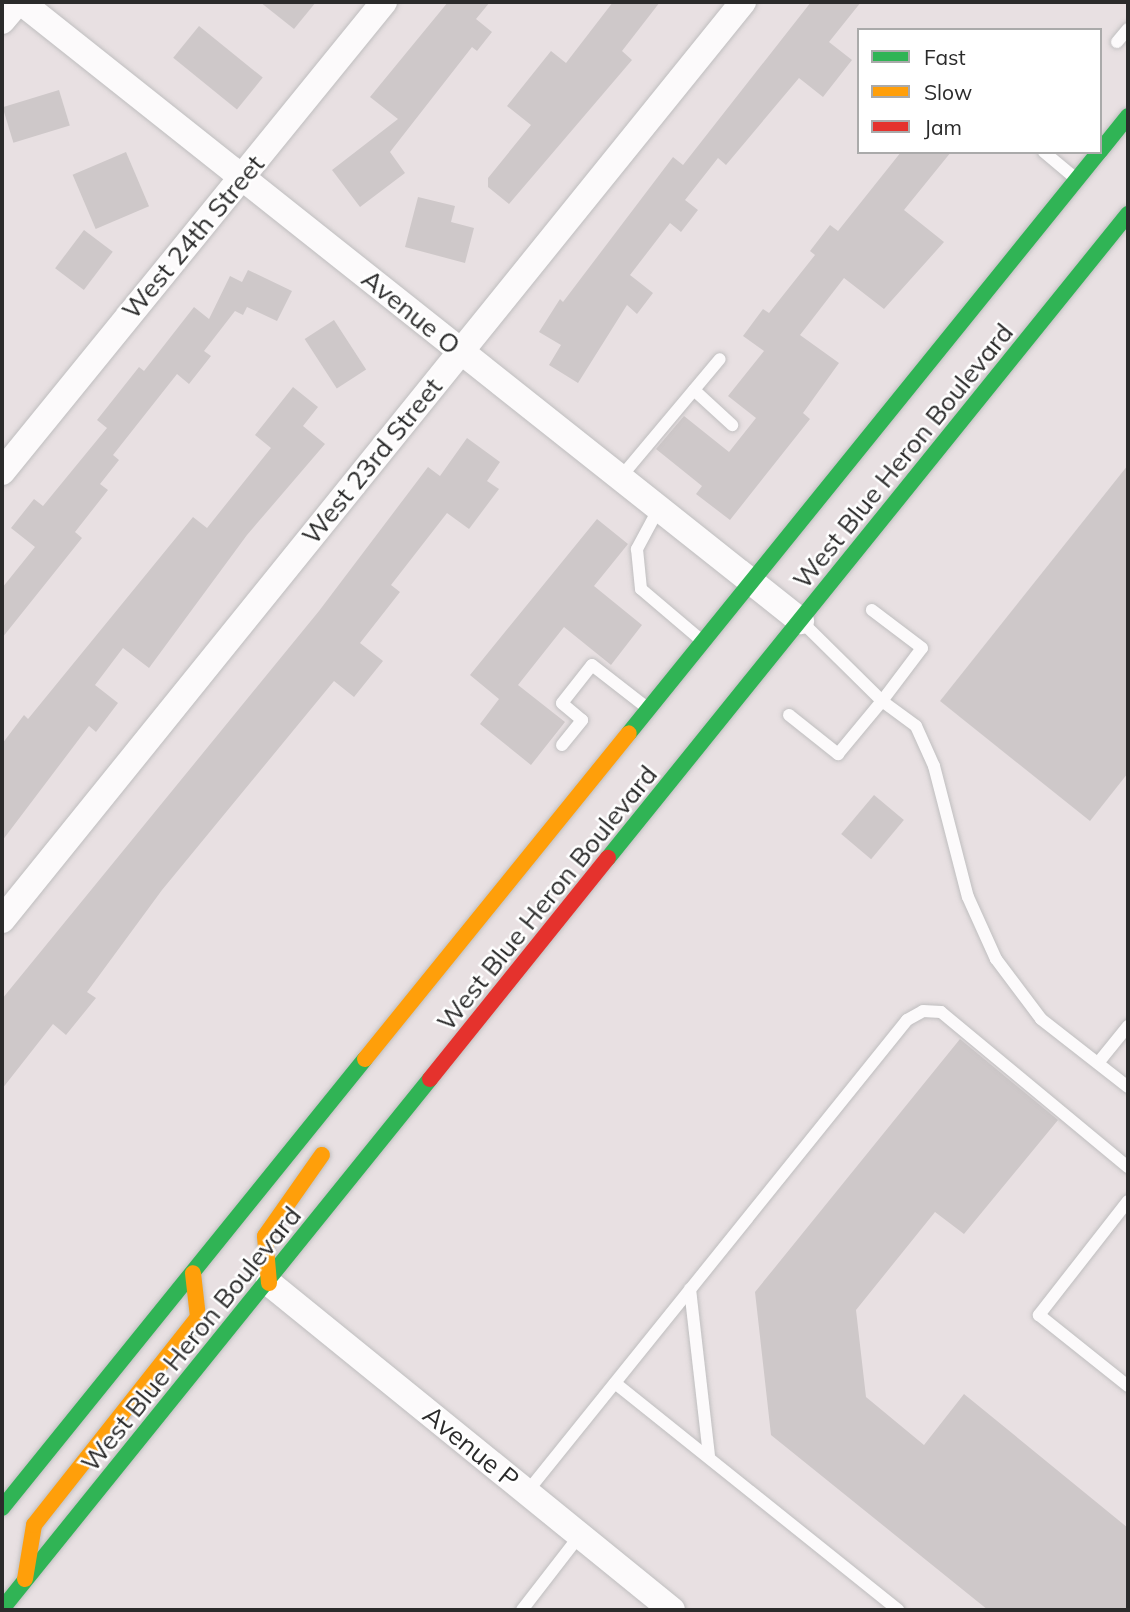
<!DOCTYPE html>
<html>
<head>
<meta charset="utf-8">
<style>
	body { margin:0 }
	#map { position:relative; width:1130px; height:1612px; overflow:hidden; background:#e8e0e2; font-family:Mulish,sans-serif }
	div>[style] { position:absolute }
	.building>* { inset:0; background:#cec8c9; transform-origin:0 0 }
	.roads { filter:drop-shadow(0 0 2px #bfbebf) drop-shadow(0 0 2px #bfbebf) }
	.lane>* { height:12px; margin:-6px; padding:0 6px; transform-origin:6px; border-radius:6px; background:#fcfafb }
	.street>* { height:26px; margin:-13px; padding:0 13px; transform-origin:13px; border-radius:13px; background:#fcfafb }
	.fast>* { height:16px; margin:-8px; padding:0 8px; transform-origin:8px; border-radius:8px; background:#30b455 }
	.slow>* { height:16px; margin:-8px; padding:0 8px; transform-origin:8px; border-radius:8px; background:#ff9f0a }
	.jam>* { height:16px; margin:-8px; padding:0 8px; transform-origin:8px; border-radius:8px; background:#e5322d }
	span { translate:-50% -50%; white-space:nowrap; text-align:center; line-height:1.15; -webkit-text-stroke:5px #fff; paint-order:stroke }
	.street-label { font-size:26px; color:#2b2b2b }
	.frame { position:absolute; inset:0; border:4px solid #2b2b2b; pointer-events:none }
	.legend { position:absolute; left:857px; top:28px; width:245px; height:126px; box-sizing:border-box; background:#fff; border:2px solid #aaa; margin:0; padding:9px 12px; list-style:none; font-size:21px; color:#2b2b2b }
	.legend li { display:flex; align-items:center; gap:14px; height:35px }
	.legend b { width:35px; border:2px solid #aaa }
</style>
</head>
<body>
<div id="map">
	<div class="building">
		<div style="clip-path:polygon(260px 2px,316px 2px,294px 29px)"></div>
		<div style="clip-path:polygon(448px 2px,490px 2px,476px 19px,492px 32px,477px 51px,472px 47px,390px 152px,405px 173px,360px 207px,332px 170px,398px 119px,370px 97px)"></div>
		<div style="clip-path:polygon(613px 2px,660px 2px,622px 51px,632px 60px,509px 204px,488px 187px,488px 178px,531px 125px,507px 106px,551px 51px,566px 63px)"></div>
		<div style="clip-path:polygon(811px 2px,861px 2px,829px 42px,852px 60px,823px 97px,799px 78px,726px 165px,718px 158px,685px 200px,698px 210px,681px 232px,670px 223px,630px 275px,653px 293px,637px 314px,627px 305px,578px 383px,549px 365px,561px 345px,539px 332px,560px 299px,563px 302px,673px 157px,683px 165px)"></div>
		<div style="left:199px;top:26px;width:82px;height:41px;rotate:39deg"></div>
		<div style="left:59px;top:90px;width:37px;height:59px;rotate:73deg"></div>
		<div style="left:126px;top:152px;width:59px;height:58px;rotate:67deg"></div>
		<div style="clip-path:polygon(901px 152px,951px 152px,904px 210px,944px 242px,884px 309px,844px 278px,800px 335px,839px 363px,803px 413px,810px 419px,730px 520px,696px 494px,702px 486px,656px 449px,684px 416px,729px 452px,756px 418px,728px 396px,764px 351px,743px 336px,763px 309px,769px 313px,815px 255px,810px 251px,830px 225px,838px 231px)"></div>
		<div style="clip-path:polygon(418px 197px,455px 206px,451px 222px,474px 228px,465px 263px,405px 247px)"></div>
		<div style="left:84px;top:230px;width:36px;height:48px;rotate:37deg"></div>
		<div style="clip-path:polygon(248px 270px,292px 291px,277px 321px,247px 307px,243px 315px,235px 311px,204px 351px,211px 356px,189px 384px,177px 374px,113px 455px,119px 460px,100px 484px,108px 490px,75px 532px,82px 538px,2px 638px,2px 588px,35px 547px,11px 528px,34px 499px,43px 506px,107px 428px,97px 420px,139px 367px,144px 371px,194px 307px,209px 319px,230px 276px,242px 282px)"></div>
		<div style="left:334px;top:320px;width:59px;height:35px;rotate:57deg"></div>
		<div style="clip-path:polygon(293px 387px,318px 407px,303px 426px,325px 444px,247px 535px,149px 668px,123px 648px,95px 685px,118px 703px,96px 732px,89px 726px,2px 841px,2px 744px,24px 715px,28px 719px,193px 517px,207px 528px,271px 448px,255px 435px)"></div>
		<div style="clip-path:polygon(467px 438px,500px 462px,487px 481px,499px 489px,469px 529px,447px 513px,391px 585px,400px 592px,360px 643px,383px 661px,354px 697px,334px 681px,162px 890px,87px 992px,96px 998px,66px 1035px,53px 1024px,2px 1089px,2px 999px,319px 611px,428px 467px,440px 476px)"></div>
		<div style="clip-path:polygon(1128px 465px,1128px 773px,1090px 821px,940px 701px)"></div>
		<div style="clip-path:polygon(597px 519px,628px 544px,594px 586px,642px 625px,611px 665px,564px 627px,518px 685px,565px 722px,531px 765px,480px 724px,499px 699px,470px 675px)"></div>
		<div style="left:874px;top:795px;width:39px;height:51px;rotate:40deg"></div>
		<div style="clip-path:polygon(960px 1039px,1058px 1120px,964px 1234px,935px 1212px,856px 1310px,866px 1397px,924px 1445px,964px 1394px,1128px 1528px,1128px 1610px,988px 1610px,771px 1435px,755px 1292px)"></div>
	</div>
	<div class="roads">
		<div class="lane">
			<div style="left:1117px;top:42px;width:17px;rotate:-50deg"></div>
			<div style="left:1044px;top:152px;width:38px;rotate:40deg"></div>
			<div style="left:694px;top:390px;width:52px;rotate:42.6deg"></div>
			<div style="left:620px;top:478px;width:155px;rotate:-50deg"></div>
			<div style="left:659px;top:508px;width:47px;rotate:118.2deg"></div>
			<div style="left:637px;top:549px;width:40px;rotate:84.3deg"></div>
			<div style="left:641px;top:589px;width:77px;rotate:40.3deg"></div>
			<div style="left:804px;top:624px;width:110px;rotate:44.6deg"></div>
			<div style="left:882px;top:701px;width:42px;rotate:36.3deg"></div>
			<div style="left:916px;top:726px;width:44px;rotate:65.8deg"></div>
			<div style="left:934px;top:766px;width:135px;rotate:75.5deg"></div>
			<div style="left:968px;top:897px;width:68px;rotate:65.7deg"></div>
			<div style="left:996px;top:959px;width:75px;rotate:53.1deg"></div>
			<div style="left:1041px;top:1019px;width:110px;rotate:38deg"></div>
			<div style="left:789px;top:715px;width:63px;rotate:38.5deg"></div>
			<div style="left:838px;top:754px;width:69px;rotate:-50.3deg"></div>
			<div style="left:882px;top:701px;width:66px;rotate:-53deg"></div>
			<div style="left:922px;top:648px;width:63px;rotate:-142.8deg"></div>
			<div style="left:562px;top:745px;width:32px;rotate:-51deg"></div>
			<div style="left:582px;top:720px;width:26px;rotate:-140deg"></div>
			<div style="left:562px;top:703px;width:48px;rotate:-51.7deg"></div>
			<div style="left:592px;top:665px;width:68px;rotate:37.9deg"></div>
			<div style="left:1098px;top:1063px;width:48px;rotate:-51deg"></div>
			<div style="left:1128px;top:1201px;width:145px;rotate:128deg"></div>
			<div style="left:1039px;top:1315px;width:114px;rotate:38.6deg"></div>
			<div style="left:690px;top:1289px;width:168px;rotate:83.5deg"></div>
			<div style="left:615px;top:1383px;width:363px;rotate:38.7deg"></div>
			<div style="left:527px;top:1492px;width:606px;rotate:-51.16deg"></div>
			<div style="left:907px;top:1020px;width:18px;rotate:-29deg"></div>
			<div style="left:923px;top:1011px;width:18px;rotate:3deg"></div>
			<div style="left:941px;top:1012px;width:243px;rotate:39.7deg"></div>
			<div style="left:522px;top:1610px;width:95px;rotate:-52.3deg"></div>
		</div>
		<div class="street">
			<div style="left:21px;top:2px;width:996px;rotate:38.44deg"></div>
			<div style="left:2px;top:21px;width:25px;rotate:-50deg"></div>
			<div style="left:2px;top:472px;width:606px;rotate:-50.9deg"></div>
			<div style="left:2px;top:920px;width:1180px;rotate:-51.09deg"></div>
			<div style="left:269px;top:1283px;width:519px;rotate:39.06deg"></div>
		</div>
		<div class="fast">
			<div style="left:1100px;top:151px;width:45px;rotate:-51.3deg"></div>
			<div style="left:629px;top:733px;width:747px;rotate:-51.03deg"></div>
			<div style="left:608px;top:858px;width:828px;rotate:-51.08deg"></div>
			<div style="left:2px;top:1508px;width:577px;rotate:-51.05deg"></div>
			<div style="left:2px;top:1609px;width:681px;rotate:-51.08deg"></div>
		</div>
		<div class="slow">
			<div style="left:365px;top:1059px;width:419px;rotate:-51deg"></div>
			<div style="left:269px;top:1283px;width:47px;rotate:-94.9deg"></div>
			<div style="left:265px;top:1236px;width:99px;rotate:-54.9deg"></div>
			<div style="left:25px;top:1579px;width:55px;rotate:-80.5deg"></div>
			<div style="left:34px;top:1525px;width:265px;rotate:-51.7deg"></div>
			<div style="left:198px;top:1317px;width:44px;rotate:-96.5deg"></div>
		</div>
		<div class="jam">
			<div style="left:430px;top:1079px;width:284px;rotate:-51.2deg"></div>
		</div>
	</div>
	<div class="street-label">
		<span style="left:193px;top:237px;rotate:-50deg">West 24th Street</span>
		<span style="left:411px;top:312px;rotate:39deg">Avenue O</span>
		<span style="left:903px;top:456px;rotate:-51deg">West Blue Heron Boulevard</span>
		<span style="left:372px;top:461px;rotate:-51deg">West 23rd Street</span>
		<span style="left:547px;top:898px;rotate:-51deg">West Blue Heron Boulevard</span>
		<span style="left:191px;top:1339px;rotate:-51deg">West Blue Heron Boulevard</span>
		<span style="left:471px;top:1447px;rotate:39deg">Avenue P</span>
	</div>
	<div class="frame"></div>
	<ul class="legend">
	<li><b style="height:9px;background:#30b455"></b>Fast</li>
	<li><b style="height:9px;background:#ff9f0a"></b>Slow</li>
	<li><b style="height:9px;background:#e5322d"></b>Jam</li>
	</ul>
</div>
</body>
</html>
